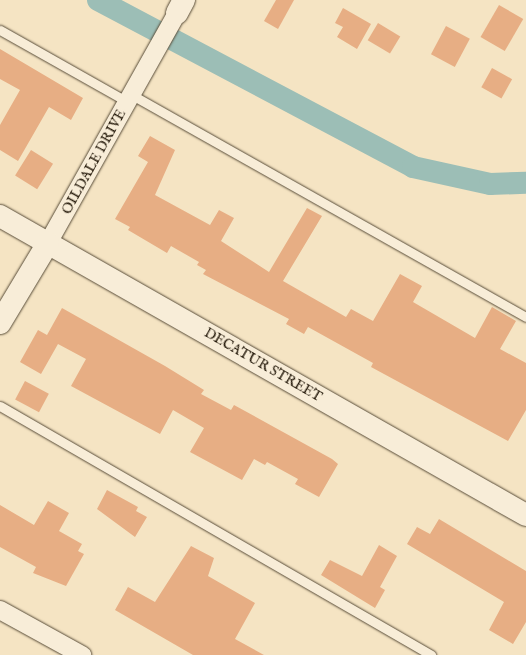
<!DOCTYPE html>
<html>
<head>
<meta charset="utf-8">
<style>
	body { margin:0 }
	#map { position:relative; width:526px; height:655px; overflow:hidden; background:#f5e4c3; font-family:"IM FELL English",serif }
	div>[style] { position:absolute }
	.canal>* { height:22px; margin:-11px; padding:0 11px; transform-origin:11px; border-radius:11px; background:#9cbeb6 }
	.building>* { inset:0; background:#e7ae84; transform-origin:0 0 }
	.roads { filter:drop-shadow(0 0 1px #584c38) drop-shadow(0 0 1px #584c38) }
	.service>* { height:9px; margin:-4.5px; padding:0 4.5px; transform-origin:4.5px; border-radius:4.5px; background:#f8edd8 }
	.minor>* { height:18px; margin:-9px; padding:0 9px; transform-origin:9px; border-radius:9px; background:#f8edd8 }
	.tertiary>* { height:22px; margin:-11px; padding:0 11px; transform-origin:11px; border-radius:11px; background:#f8edd8 }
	span { translate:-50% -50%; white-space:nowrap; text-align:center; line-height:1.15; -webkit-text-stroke:4px #f8edd8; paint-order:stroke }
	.street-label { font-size:14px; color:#24190a }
</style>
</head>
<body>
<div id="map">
	<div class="canal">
		<div style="left:98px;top:0;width:357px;rotate:27.9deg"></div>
		<div style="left:413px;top:167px;width:79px;rotate:12.4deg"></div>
		<div style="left:490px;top:184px;width:36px;rotate:-2deg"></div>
	</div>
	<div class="building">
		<div style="clip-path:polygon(276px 0,294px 0,278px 29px,264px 21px)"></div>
		<div style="left:499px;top:5px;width:28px;height:37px;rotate:30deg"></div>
		<div style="clip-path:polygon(343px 8px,371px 24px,357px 49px,337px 37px,343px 27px,335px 23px)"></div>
		<div style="left:378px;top:23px;width:26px;height:20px;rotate:31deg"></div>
		<div style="left:446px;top:26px;width:27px;height:32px;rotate:28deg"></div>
		<div style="clip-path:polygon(0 49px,83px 98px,71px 120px,49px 107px,18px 161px,0 150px,0 125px,20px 90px,0 79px)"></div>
		<div style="left:492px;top:68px;width:23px;height:22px;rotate:29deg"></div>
		<div style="clip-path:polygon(150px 136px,175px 150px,155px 195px,210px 225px,219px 210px,234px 218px,221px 241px,269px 272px,307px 208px,322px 216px,283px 281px,346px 317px,351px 309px,373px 321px,400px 274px,422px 286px,413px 302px,475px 338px,492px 307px,516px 321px,500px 349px,526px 363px,526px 410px,508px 441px,371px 367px,373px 363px,308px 327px,304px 334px,286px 324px,289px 319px,203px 274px,206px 270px,197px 265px,199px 262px,171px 246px,167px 253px,128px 230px,130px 227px,115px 219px,148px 162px,138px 156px)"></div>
		<div style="left:31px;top:150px;width:26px;height:30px;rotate:32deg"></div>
		<div style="clip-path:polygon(62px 308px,165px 366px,204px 390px,201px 394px,231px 410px,234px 405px,332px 459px,338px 464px,319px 497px,295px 484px,298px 479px,267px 462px,265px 465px,254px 459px,242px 480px,190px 452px,204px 428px,173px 410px,160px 434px,71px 386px,86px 359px,58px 344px,41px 374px,20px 362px,38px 330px,47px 335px)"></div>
		<div style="left:25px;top:381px;width:27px;height:21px;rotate:28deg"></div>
		<div style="clip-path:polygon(107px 490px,138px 507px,136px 511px,147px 517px,135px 537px,97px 509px)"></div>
		<div style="clip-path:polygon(48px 501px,69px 513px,59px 531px,82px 544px,78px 551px,84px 554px,66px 586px,33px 573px,36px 567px,0 547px,0 505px,34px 525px)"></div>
		<div style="clip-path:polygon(439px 519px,526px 571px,526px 622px,513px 644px,489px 630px,504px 602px,407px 544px,417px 527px,430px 534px)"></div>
		<div style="clip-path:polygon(379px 545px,397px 556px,380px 587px,385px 590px,375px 608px,321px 575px,330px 560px,362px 576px)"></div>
		<div style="clip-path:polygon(191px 546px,214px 558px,208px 576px,255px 603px,235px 639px,264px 655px,193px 655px,115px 610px,128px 587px,155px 602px)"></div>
	</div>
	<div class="roads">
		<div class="service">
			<div style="left:0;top:30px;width:147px;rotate:29.4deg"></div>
			<div style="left:132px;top:95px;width:452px;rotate:29.4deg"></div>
			<div style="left:0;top:406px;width:498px;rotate:30deg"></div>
		</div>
		<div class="minor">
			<div style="left:48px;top:243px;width:264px;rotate:-60.7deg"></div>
			<div style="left:0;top:610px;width:94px;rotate:28.8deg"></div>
		</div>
		<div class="tertiary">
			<div style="left:177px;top:13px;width:15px;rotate:-62deg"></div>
			<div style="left:0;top:216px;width:605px;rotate:29.62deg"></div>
			<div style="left:0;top:323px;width:93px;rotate:-59deg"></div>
		</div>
	</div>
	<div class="street-label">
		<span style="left:94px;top:162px;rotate:-61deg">OILDALE DRIVE</span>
		<span style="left:263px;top:365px;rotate:30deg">DECATUR STREET</span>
	</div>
</div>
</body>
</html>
